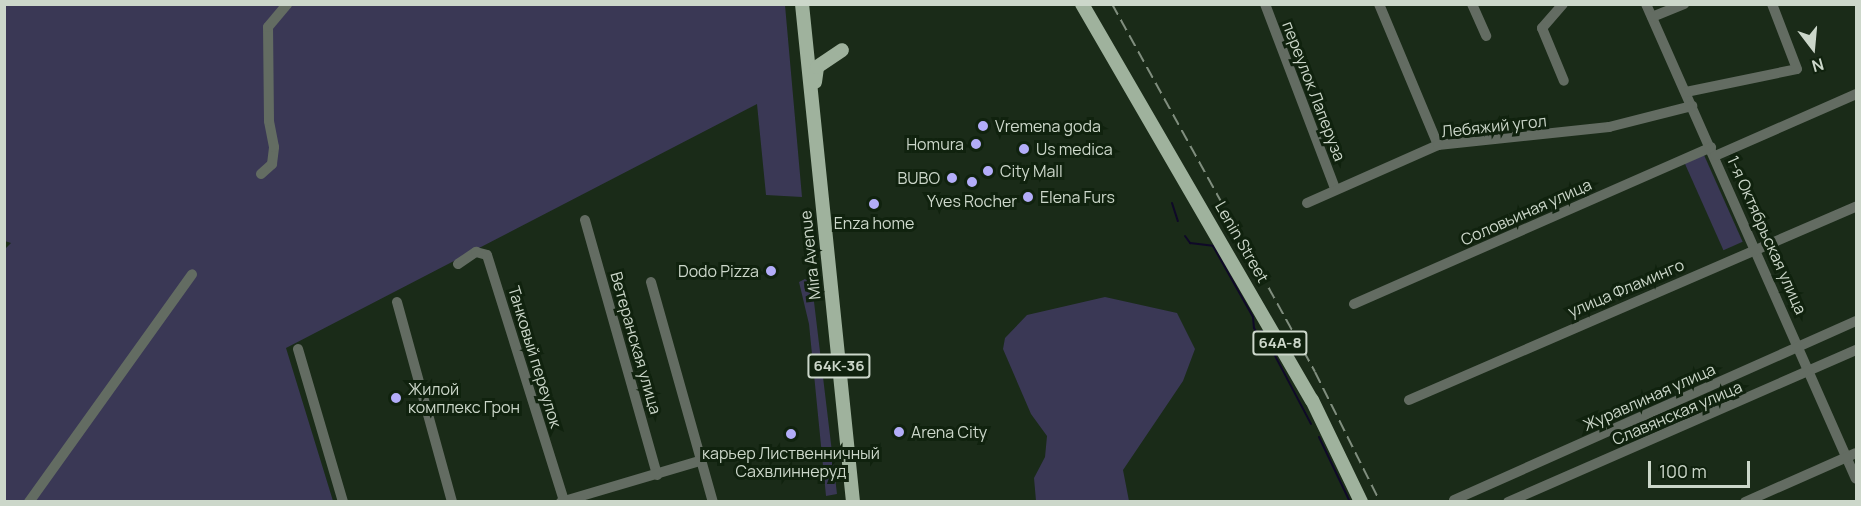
<!DOCTYPE html>
<html>
<head>
<meta charset="utf-8">
<style>
	body { margin:0 }
	#map { position:relative; width:1861px; height:506px; overflow:hidden; background:#1a2b18; font-family:Manrope,sans-serif }
	div>[style] { position:absolute }
	.green>* { inset:0; background:#3a3855; transform-origin:0 0 }
	.stream>* { height:2px; margin:-1px; padding:0 1px; transform-origin:1px; border-radius:1px; background:#0f0928 }
	.minor>* { height:10px; margin:-5px; padding:0 5px; transform-origin:5px; border-radius:5px; background:#636c62 }
	.major>* { height:14px; margin:-7px; padding:0 7px; transform-origin:7px; border-radius:7px; background:#9fb29d }
	.rail>* { height:2px; margin-top:-1px; transform-origin:0; background:repeating-linear-gradient(90deg,#808e7e 0 12px,transparent 0 18px) }
	.dots>* { width:16px; height:16px; translate:-50% -50%; box-sizing:border-box; border:3px solid #10220e; border-radius:50% }
	span { translate:-50% -50%; white-space:nowrap; text-align:center; line-height:1.15; -webkit-text-stroke:6px #10220e; paint-order:stroke }
	.shield-label span { padding:2px 4px; background:#10220e; border:2px solid; border-radius:4px; -webkit-text-stroke-width:0 }
	.shield-label { font-size:15px; color:#ccd7ca; font-weight:700 }
	.street-label { font-size:16px; color:#ccd7ca }
	.poi-label { font-size:16px; color:#ccd7ca }
	.left { translate:0 -50%; text-align:left }
	.right { translate:-100% -50%; text-align:right }
	.frame { position:absolute; inset:0; border:6px solid #ccd7ca; pointer-events:none }
	.north { position:absolute; left:1783px; top:18px; width:60px; height:60px; -webkit-text-stroke:4px #10220e; paint-order:stroke; rotate:164deg; font-size:16px; font-weight:700; line-height:24px; text-align:center; color:#ccd7ca }
	.north::after { content:''; display:block; margin:auto; width:21px; height:27px; background:#ccd7ca; clip-path:polygon(50% 0,100% 100%,50% 72%,0 100%) }
	.scale { position:absolute; left:1648px; top:461px; width:102px; height:27px; box-sizing:border-box; border:3px solid #ccd7ca; border-top:0; padding-left:8px; font-size:18px; line-height:21px; white-space:nowrap; color:#ccd7ca; -webkit-text-stroke:4px #10220e; paint-order:stroke }
</style>
</head>
<body>
<div id="map">
	<div class="green">
		<div style="clip-path:polygon(5px 5px,785px 5px,802px 197px,766px 195px,757px 104px,286px 348px,333px 501px,5px 501px,4px 250px,11px 243px,5px 241px)"></div>
		<div style="left:1704px;top:155px;width:95px;height:21px;rotate:66deg"></div>
		<div style="clip-path:polygon(805px 279px,812px 285px,837px 494px,826px 496px,809px 324px,799px 282px)"></div>
		<div style="clip-path:polygon(1105px 297px,1177px 313px,1195px 349px,1183px 381px,1123px 470px,1129px 501px,1036px 501px,1034px 478px,1045px 457px,1047px 436px,1031px 414px,1003px 349px,1005px 338px,1027px 315px)"></div>
	</div>
	<div class="stream">
		<div style="left:1172px;top:203px;width:19px;rotate:72deg"></div>
		<div style="left:1185px;top:236px;width:9px;rotate:54deg"></div>
		<div style="left:1190px;top:243px;width:23px;rotate:7deg"></div>
		<div style="left:1213px;top:246px;width:81px;rotate:60.6deg"></div>
		<div style="left:1253px;top:317px;width:11px;rotate:85deg"></div>
		<div style="left:1254px;top:328px;width:6px;rotate:59deg"></div>
		<div style="left:1257px;top:333px;width:5px;rotate:-22deg"></div>
		<div style="left:1262px;top:331px;width:105px;rotate:62.2deg"></div>
		<div style="left:1319px;top:437px;width:72px;rotate:64.5deg"></div>
	</div>
	<div class="minor">
		<div style="left:1265px;top:4px;width:197px;rotate:69.2deg"></div>
		<div style="left:1379px;top:4px;width:153px;rotate:67.3deg"></div>
		<div style="left:1472px;top:4px;width:35px;rotate:66deg"></div>
		<div style="left:1563px;top:4px;width:32px;rotate:131deg"></div>
		<div style="left:1542px;top:28px;width:57px;rotate:67.5deg"></div>
		<div style="left:1646px;top:4px;width:519px;rotate:66.15deg"></div>
		<div style="left:1652px;top:17px;width:35px;rotate:-22deg"></div>
		<div style="left:1686px;top:92px;width:113px;rotate:-11.7deg"></div>
		<div style="left:1797px;top:69px;width:70px;rotate:-111deg"></div>
		<div style="left:1715px;top:156px;width:154px;rotate:-23.7deg"></div>
		<div style="left:261px;top:174px;width:15px;rotate:-42deg"></div>
		<div style="left:272px;top:164px;width:17px;rotate:-83deg"></div>
		<div style="left:274px;top:147px;width:26px;rotate:-101deg"></div>
		<div style="left:269px;top:121px;width:94px;rotate:-90.6deg"></div>
		<div style="left:268px;top:27px;width:30px;rotate:-50deg"></div>
		<div style="left:1307px;top:203px;width:143px;rotate:-23.9deg"></div>
		<div style="left:1438px;top:145px;width:172px;rotate:-6deg"></div>
		<div style="left:1609px;top:127px;width:86px;rotate:-14.2deg"></div>
		<div style="left:585px;top:220px;width:265px;rotate:74.2deg"></div>
		<div style="left:458px;top:264px;width:22px;rotate:-34deg"></div>
		<div style="left:476px;top:252px;width:11px;rotate:15deg"></div>
		<div style="left:487px;top:255px;width:258px;rotate:72.6deg"></div>
		<div style="left:651px;top:282px;width:229px;rotate:74.3deg"></div>
		<div style="left:397px;top:302px;width:207px;rotate:74.6deg"></div>
		<div style="left:1354px;top:304px;width:390px;rotate:-23.7deg"></div>
		<div style="left:298px;top:349px;width:159px;rotate:73.6deg"></div>
		<div style="left:1409px;top:400px;width:487px;rotate:-23.4deg"></div>
		<div style="left:1454px;top:500px;width:440px;rotate:-24deg"></div>
		<div style="left:29px;top:502px;width:280px;rotate:-54.4deg"></div>
		<div style="left:561px;top:502px;width:144px;rotate:-16.5deg"></div>
		<div style="left:1508px;top:502px;width:380px;rotate:-23.6deg"></div>
		<div style="left:1745px;top:502px;width:121px;rotate:-23.8deg"></div>
	</div>
	<div class="major">
		<div style="left:802px;top:4px;width:501px;rotate:84.15deg"></div>
		<div style="left:1082px;top:4px;width:458px;rotate:59.9deg"></div>
		<div style="left:1312px;top:400px;width:113px;rotate:64.3deg"></div>
		<div style="left:815px;top:82px;width:15px;rotate:-82deg"></div>
		<div style="left:817px;top:67px;width:30px;rotate:-34deg"></div>
	</div>
	<div class="rail">
		<div style="left:1112px;top:4px;width:420px;rotate:61.1deg"></div>
		<div style="left:1315px;top:372px;width:145px;rotate:63.4deg"></div>
	</div>
	<div class="dots">
		<div style="left:983px;top:126px;background:#b3adf9"></div>
		<div style="left:976px;top:144px;background:#b3adf9"></div>
		<div style="left:1024px;top:149px;background:#b3adf9"></div>
		<div style="left:988px;top:171px;background:#b3adf9"></div>
		<div style="left:952px;top:178px;background:#b3adf9"></div>
		<div style="left:972px;top:182px;background:#b3adf9"></div>
		<div style="left:1028px;top:197px;background:#b3adf9"></div>
		<div style="left:874px;top:204px;background:#b3adf9"></div>
		<div style="left:771px;top:271px;background:#b3adf9"></div>
		<div style="left:396px;top:398px;background:#b3adf9"></div>
		<div style="left:899px;top:432px;background:#b3adf9"></div>
		<div style="left:791px;top:434px;background:#b3adf9"></div>
	</div>
	<div class="shield-label">
		<span style="left:1280px;top:343px">64А-8</span>
		<span style="left:839px;top:366px">64К-36</span>
	</div>
	<div class="street-label">
		<span style="left:1314px;top:91px;rotate:69deg">переулок Лаперуза</span>
		<span style="left:1494px;top:126px;rotate:-6deg">Лебяжий угол</span>
		<span style="left:1526px;top:212px;rotate:-24deg">Соловьиная улица</span>
		<span style="left:1767px;top:235px;rotate:66deg">1-я Октябрьская улица</span>
		<span style="left:1242px;top:242px;rotate:60deg">Lenin Street</span>
		<span style="left:810px;top:255px;rotate:-96deg">Mira Avenue</span>
		<span style="left:1626px;top:288px;rotate:-23deg">улица Фламинго</span>
		<span style="left:636px;top:343px;rotate:74deg">Ветеранская улица</span>
		<span style="left:535px;top:357px;rotate:73deg">Танковый переулок</span>
		<span style="left:1649px;top:397px;rotate:-24deg">Журавлиная улица</span>
		<span style="left:1677px;top:413px;rotate:-23deg">Славянская улица</span>
	</div>
	<div class="poi-label">
		<span class="left" style="left:995px;top:126px">Vremena goda</span>
		<span class="right" style="left:964px;top:144px">Homura</span>
		<span class="left" style="left:1036px;top:149px">Us medica</span>
		<span class="left" style="left:1000px;top:171px">City Mall</span>
		<span class="right" style="left:940px;top:178px">BUBO</span>
		<span class="left" style="left:1040px;top:197px">Elena Furs</span>
		<span style="left:972px;top:201px">Yves Rocher</span>
		<span style="left:874px;top:223px">Enza home</span>
		<span class="right" style="left:759px;top:271px">Dodo Pizza</span>
		<span class="left" style="left:408px;top:398px">Жилой<br>комплекс Грон</span>
		<span class="left" style="left:911px;top:432px">Arena City</span>
		<span style="left:791px;top:462px">карьер Лиственничный<br>Сахвлиннеруд</span>
	</div>
	<div class="frame"></div>
	<div class="north">N</div>
	<div class="scale">100 m</div>
</div>
</body>
</html>
